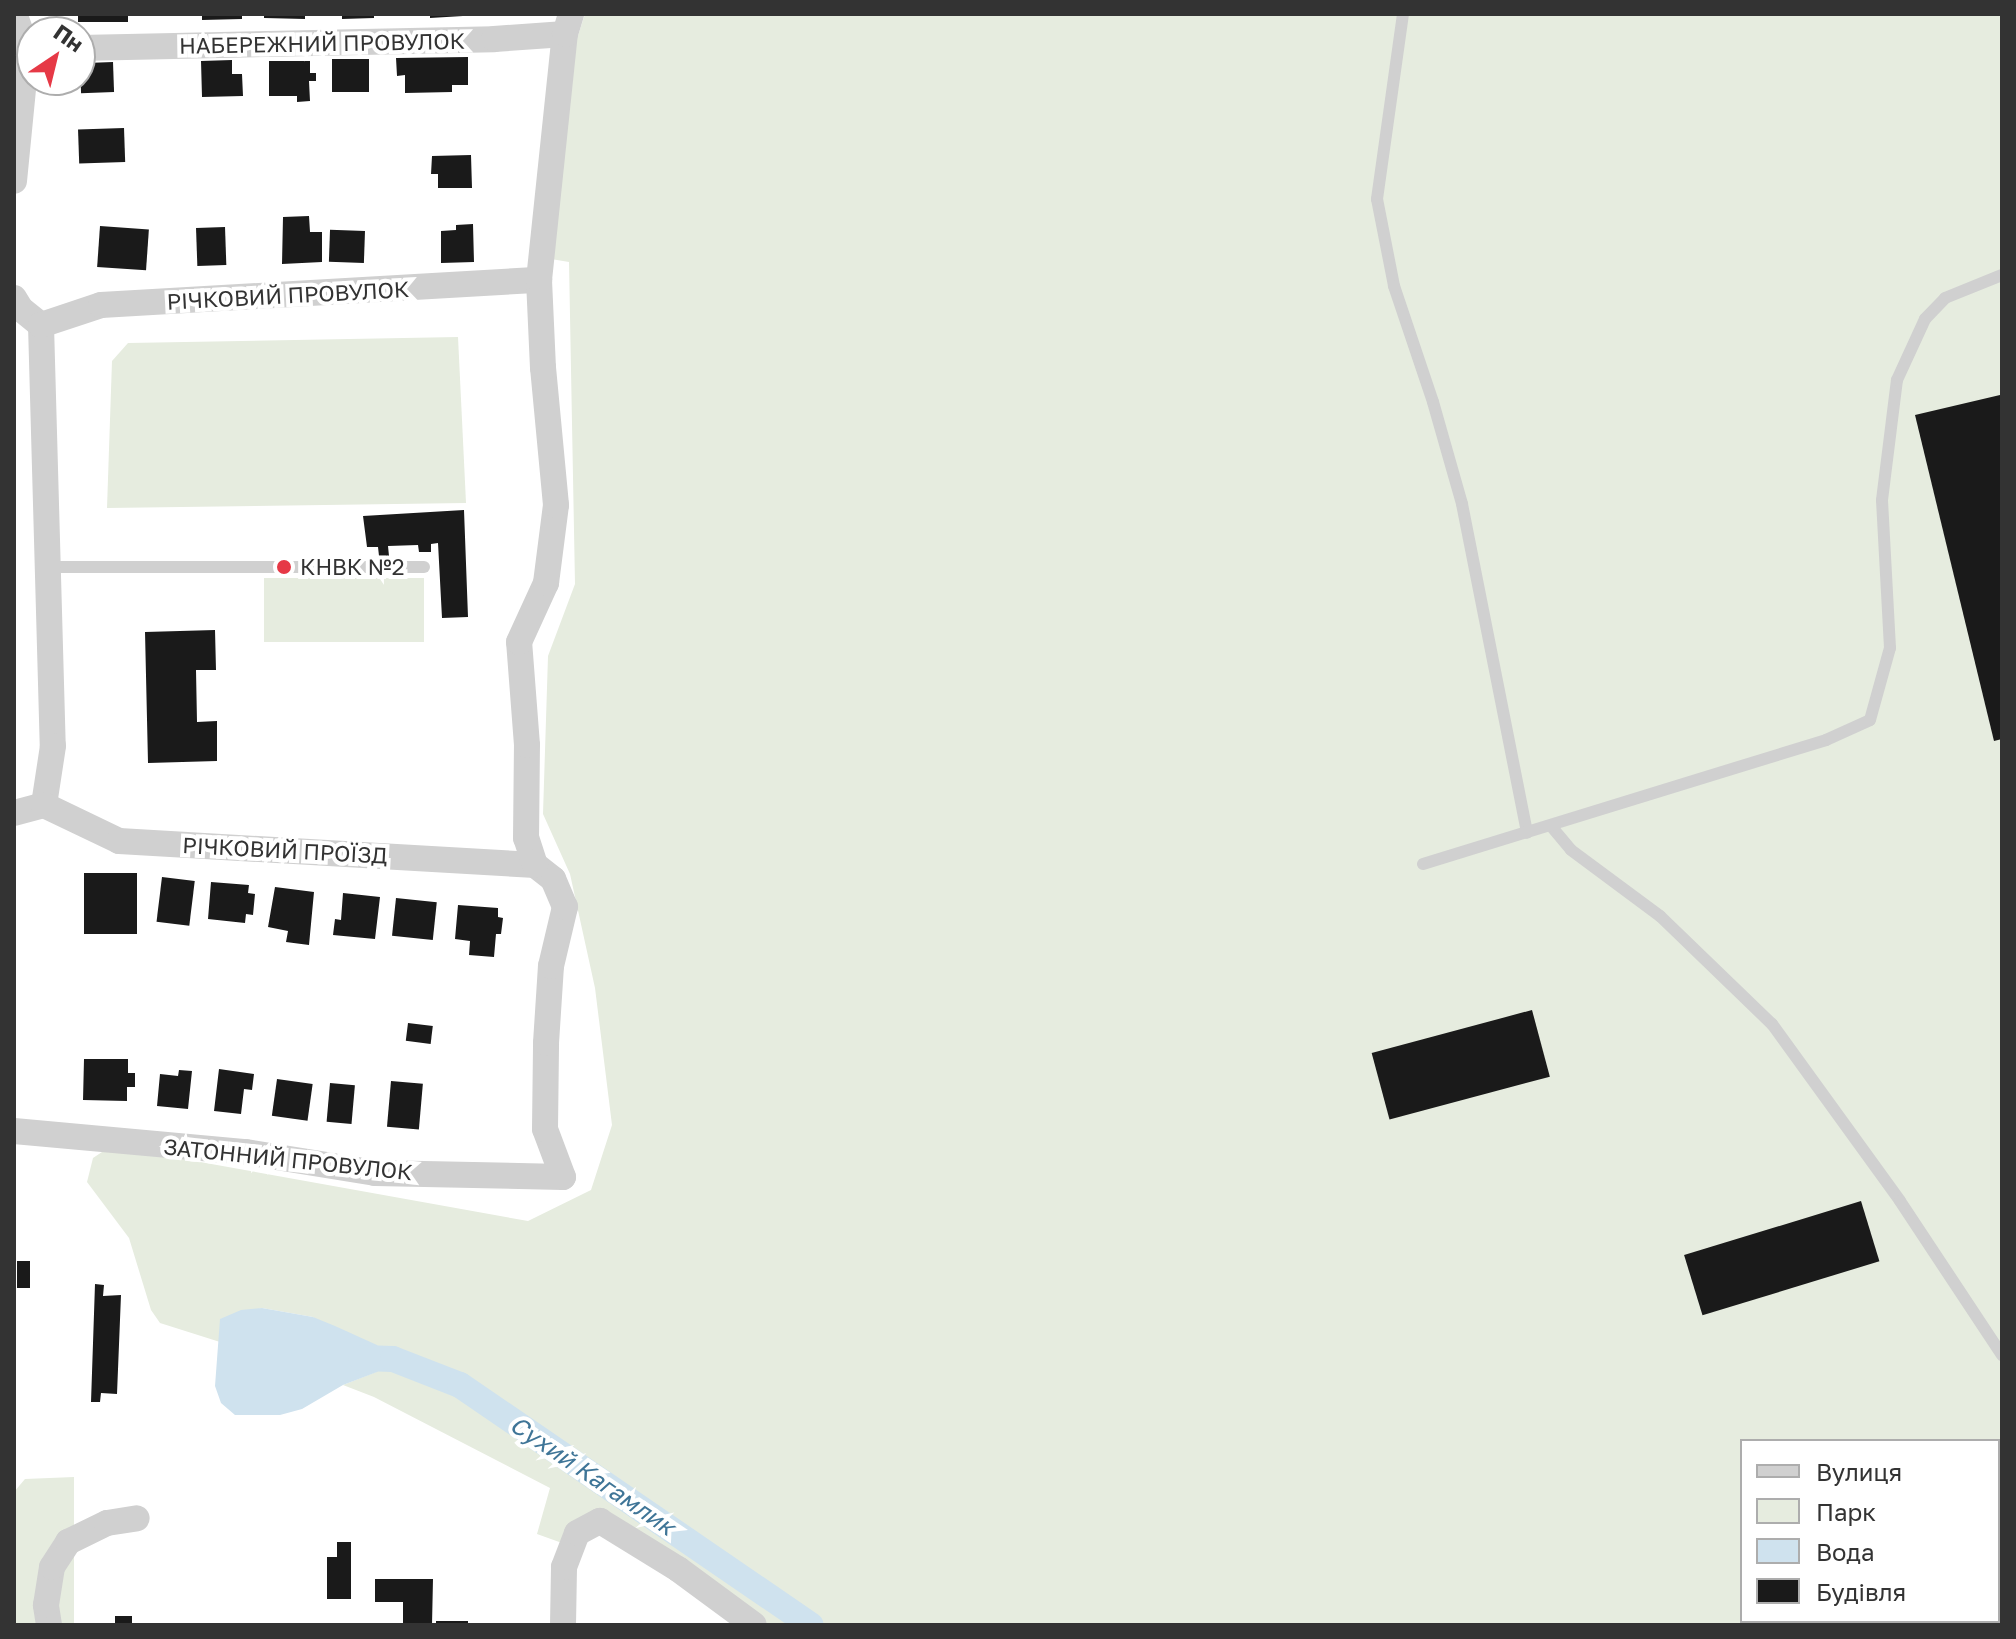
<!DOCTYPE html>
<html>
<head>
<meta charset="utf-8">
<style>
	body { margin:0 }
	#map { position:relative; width:2016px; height:1639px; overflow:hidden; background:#fff; font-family:"Golos Text",sans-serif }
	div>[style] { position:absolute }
	.green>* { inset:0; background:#e6ecdf; transform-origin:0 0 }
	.water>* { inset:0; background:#cfe2ee }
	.canal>* { height:26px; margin:-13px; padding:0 13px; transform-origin:13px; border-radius:13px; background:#cfe2ee }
	.building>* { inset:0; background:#1a1a1a; transform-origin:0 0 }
	.lane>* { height:12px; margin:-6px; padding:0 6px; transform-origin:6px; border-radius:6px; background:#d0d0d0 }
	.street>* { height:26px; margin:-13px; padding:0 13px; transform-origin:13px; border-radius:13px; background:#d0d0d0 }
	.dots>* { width:22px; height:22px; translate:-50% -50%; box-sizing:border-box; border:4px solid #fff; border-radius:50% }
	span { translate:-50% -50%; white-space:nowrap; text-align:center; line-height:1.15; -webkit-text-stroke:8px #fff; paint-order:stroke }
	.street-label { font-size:22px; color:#333 }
	.poi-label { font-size:22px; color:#333 }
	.left { translate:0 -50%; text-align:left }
	.water-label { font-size:24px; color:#3f7597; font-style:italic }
	.frame { position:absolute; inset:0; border:16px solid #333; pointer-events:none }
	.legend { position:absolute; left:1740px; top:1439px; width:260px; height:184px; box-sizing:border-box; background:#fff; border:2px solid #adadad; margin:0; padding:10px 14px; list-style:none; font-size:24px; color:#333 }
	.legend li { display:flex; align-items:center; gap:16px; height:40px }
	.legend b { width:40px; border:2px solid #adadad }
	.north { position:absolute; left:16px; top:16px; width:80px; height:80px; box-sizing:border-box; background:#fff; border:2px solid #adadad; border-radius:50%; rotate:35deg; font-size:22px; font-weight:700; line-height:32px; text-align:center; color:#333 }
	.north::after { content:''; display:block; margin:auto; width:28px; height:36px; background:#e63946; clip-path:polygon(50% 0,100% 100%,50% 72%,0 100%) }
</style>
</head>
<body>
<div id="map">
	<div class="green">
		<div style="clip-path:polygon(evenodd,585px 14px,2002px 14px,2002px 1625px,769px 1625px,599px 1509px,562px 1543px,537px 1534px,550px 1488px,374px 1397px,343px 1385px,376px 1372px,313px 1317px,262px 1308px,221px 1319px,220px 1342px,160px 1323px,151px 1310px,129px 1238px,87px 1182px,93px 1158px,111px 1146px,528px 1221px,591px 1190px,612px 1125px,595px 988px,570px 874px,543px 814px,548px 656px,575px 584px,569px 262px,551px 259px,575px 45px,585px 14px,1742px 1441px,1998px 1441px,1998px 1621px,1742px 1621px,1742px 1441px)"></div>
		<div style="clip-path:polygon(458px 337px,466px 503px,107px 508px,112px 361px,128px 343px)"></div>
		<div style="left:264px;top:578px;width:160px;height:64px"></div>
		<div style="clip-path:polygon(74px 1477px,74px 1625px,14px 1625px,14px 1492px,25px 1479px)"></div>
	</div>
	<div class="water">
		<div style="clip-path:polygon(262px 1308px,313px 1317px,335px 1326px,377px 1345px,390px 1360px,377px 1372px,343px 1385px,302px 1409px,280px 1415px,235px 1415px,221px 1403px,215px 1386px,220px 1319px,241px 1310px)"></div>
	</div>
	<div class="canal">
		<div style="left:361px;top:1358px;width:32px;rotate:2deg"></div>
		<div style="left:393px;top:1359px;width:72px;rotate:21.2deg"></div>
		<div style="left:460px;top:1385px;width:425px;rotate:34.4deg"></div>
	</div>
	<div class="building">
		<div style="left:78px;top:14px;width:50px;height:8px"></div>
		<div style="clip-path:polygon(202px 14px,242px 14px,242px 19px,202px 20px)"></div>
		<div style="clip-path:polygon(264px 14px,305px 14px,305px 19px,264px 18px)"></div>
		<div style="clip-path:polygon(342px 14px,374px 14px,374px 18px,342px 19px)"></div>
		<div style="clip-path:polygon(430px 14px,463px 14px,463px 16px,430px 18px)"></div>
		<div style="clip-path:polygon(468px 57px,468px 85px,452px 85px,452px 92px,405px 93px,405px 75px,397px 76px,396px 58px)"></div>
		<div style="left:369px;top:59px;width:33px;height:37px;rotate:90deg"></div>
		<div style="clip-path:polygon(232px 60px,232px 74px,242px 74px,243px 96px,202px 97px,201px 61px)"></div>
		<div style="clip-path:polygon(269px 61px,310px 61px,310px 73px,316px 73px,316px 81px,309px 81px,310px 101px,297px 102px,297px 96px,269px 96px)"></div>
		<div style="left:113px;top:62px;width:30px;height:33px;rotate:88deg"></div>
		<div style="left:124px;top:128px;width:34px;height:46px;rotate:88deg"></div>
		<div style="clip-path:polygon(471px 155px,472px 188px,438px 188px,438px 174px,431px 174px,432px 156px)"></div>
		<div style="clip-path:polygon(309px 216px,310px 232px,322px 232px,322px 262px,282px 264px,283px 217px)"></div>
		<div style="clip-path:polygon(473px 224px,474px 262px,441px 263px,441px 231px,456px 230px,456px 225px)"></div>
		<div style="left:100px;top:226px;width:49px;height:41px;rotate:4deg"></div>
		<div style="left:225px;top:227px;width:38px;height:29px;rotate:88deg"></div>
		<div style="left:365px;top:231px;width:32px;height:35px;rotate:92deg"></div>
		<div style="clip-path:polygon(2000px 395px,2002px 739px,1994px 741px,1915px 415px)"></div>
		<div style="clip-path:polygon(464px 510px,468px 617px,442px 618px,438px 543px,431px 544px,431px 552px,419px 552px,418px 545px,388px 546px,389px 556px,379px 556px,378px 547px,367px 547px,363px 516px)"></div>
		<div style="clip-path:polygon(215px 630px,216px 670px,196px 670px,197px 722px,217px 721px,217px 761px,148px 763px,145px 632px)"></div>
		<div style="left:84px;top:873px;width:53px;height:61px"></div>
		<div style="left:162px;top:877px;width:33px;height:45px;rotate:7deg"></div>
		<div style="clip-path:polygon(211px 882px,249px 885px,248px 893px,255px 894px,253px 915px,246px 914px,245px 923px,208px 919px)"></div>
		<div style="clip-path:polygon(275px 887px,314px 892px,309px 945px,286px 942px,288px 931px,268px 927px)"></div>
		<div style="clip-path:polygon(343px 893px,380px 897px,375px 939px,333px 935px,335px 919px,341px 920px)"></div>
		<div style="left:396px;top:898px;width:41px;height:38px;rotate:6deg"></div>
		<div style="clip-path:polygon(458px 905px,498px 908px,498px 917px,503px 918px,501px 934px,496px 934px,494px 957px,469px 955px,470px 941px,455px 939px)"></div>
		<div style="left:1532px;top:1010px;width:69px;height:166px;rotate:75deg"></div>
		<div style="left:408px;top:1023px;width:25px;height:18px;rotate:7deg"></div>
		<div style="clip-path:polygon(84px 1059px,128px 1059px,128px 1073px,135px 1073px,135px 1087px,127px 1087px,127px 1101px,83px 1100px)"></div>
		<div style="clip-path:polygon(219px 1069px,254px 1074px,252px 1090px,244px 1089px,241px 1114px,214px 1111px)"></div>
		<div style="clip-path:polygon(179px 1070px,192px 1071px,188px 1109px,157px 1106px,160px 1074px,178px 1076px)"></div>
		<div style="left:277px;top:1079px;width:36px;height:37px;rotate:8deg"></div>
		<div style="left:391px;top:1081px;width:32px;height:46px;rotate:5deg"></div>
		<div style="left:330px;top:1083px;width:25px;height:39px;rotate:5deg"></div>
		<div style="left:1861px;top:1201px;width:63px;height:185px;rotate:73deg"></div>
		<div style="left:17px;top:1261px;width:13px;height:27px"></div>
		<div style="clip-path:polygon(95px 1284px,104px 1285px,103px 1296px,121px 1295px,117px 1394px,101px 1393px,100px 1402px,91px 1402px)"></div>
		<div style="clip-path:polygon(337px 1542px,351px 1542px,351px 1599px,327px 1599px,327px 1557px,337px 1557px)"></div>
		<div style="clip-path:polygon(375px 1579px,433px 1579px,432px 1625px,403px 1625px,403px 1602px,375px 1602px)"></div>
		<div style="left:115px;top:1616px;width:17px;height:9px"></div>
		<div style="left:436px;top:1621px;width:32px;height:4px"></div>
	</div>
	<div class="lane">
		<div style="left:1403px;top:14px;width:187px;rotate:98deg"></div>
		<div style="left:1377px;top:199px;width:89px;rotate:78.9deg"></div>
		<div style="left:1394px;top:286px;width:122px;rotate:71.4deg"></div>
		<div style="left:1433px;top:402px;width:106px;rotate:74.1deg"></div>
		<div style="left:1462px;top:504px;width:335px;rotate:78.8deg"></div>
		<div style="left:50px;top:567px;width:374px"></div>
		<div style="left:1551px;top:826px;width:31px;rotate:50deg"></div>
		<div style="left:1571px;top:850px;width:111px;rotate:36.6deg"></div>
		<div style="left:1660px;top:916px;width:156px;rotate:44deg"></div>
		<div style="left:1772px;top:1024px;width:218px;rotate:54.1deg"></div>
		<div style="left:1900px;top:1201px;width:185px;rotate:56.5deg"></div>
		<div style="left:1423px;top:864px;width:422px;rotate:-17.1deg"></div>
		<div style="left:1826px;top:740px;width:48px;rotate:-24.4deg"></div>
		<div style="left:1870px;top:720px;width:75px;rotate:-74.5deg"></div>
		<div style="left:1890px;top:648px;width:148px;rotate:-93.1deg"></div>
		<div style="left:1882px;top:500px;width:121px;rotate:-82.9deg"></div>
		<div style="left:1897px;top:380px;width:67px;rotate:-65.3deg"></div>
		<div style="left:1925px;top:319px;width:29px;rotate:-46deg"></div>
		<div style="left:1945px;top:298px;width:61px;rotate:-22deg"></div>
	</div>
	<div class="street">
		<div style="left:80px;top:48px;width:414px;rotate:-1.2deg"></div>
		<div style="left:494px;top:39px;width:71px;rotate:-4deg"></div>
		<div style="left:14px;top:181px;width:133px;rotate:-84.4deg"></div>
		<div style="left:27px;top:49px;width:37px;rotate:-110deg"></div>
		<div style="left:14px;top:298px;width:13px;rotate:58deg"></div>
		<div style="left:21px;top:309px;width:26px;rotate:39deg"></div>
		<div style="left:41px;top:325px;width:421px;rotate:88.4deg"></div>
		<div style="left:53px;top:746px;width:60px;rotate:98.7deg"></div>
		<div style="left:44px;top:805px;width:31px;rotate:165deg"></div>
		<div style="left:41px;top:325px;width:63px;rotate:-18.4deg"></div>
		<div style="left:101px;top:305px;width:439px;rotate:-3.3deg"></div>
		<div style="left:44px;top:805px;width:83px;rotate:25.6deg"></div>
		<div style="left:119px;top:841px;width:417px;rotate:3.3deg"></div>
		<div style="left:14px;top:1131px;width:233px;rotate:5.2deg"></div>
		<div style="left:246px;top:1152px;width:131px;rotate:9.2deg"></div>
		<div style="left:375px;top:1173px;width:188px;rotate:1.2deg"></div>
		<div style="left:563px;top:1177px;width:51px;rotate:-110.6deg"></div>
		<div style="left:545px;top:1129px;width:86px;rotate:-89.3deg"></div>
		<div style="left:546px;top:1043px;width:77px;rotate:-86.3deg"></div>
		<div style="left:551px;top:966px;width:61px;rotate:-76.7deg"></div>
		<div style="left:565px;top:907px;width:30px;rotate:-113deg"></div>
		<div style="left:553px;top:879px;width:23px;rotate:-142deg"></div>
		<div style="left:535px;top:865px;width:28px;rotate:-108deg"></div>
		<div style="left:526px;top:838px;width:93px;rotate:-89.4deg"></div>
		<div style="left:527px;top:745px;width:103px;rotate:-94.4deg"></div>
		<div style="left:519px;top:642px;width:65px;rotate:-65.4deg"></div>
		<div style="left:546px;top:583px;width:79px;rotate:-82.7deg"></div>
		<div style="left:556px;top:505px;width:138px;rotate:-95.4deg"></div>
		<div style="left:543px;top:368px;width:88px;rotate:-92.6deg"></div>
		<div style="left:539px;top:280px;width:247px;rotate:-84deg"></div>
		<div style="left:565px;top:34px;width:21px;rotate:-73deg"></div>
		<div style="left:49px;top:1625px;width:20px;rotate:-99deg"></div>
		<div style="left:46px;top:1605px;width:38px;rotate:-81deg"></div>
		<div style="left:52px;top:1567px;width:30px;rotate:-57deg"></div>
		<div style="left:68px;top:1542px;width:43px;rotate:-26deg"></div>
		<div style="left:107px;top:1523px;width:30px;rotate:-9deg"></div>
		<div style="left:563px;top:1625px;width:58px;rotate:-89deg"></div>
		<div style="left:564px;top:1567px;width:36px;rotate:-69deg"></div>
		<div style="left:577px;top:1533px;width:26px;rotate:-28deg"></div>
		<div style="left:600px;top:1521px;width:92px;rotate:31.6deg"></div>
		<div style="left:678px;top:1569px;width:94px;rotate:36.4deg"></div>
	</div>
	<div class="dots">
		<div style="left:284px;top:567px;background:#e63946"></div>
	</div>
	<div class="street-label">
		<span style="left:322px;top:43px;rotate:-1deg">НАБЕРЕЖНИЙ ПРОВУЛОК</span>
		<span style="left:288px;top:295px;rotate:-3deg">РІЧКОВИЙ ПРОВУЛОК</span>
		<span style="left:285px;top:850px;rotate:3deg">РІЧКОВИЙ ПРОЇЗД</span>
		<span style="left:288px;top:1159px;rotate:6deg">ЗАТОННИЙ ПРОВУЛОК</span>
	</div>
	<div class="poi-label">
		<span class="left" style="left:300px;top:567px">КНВК №2</span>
	</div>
	<div class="water-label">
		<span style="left:593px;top:1475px;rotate:34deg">Сухий Кагамлик</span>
	</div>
	<div class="frame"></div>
	<ul class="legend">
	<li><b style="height:10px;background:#d0d0d0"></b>Вулиця</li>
	<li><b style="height:22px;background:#e6ecdf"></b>Парк</li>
	<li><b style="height:22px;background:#cfe2ee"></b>Вода</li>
	<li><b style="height:22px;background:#1a1a1a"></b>Будівля</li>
	</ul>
	<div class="north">Пн</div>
</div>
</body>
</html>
